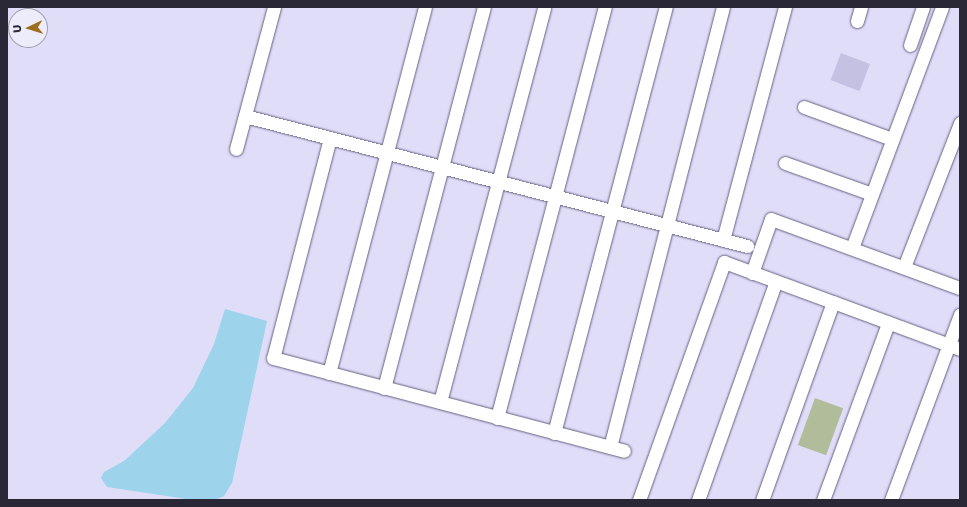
<!DOCTYPE html>
<html>
<head>
<meta charset="utf-8">
<style>
	body { margin:0 }
	#map { position:relative; width:967px; height:507px; overflow:hidden; background:#e0ddf9; font-family:"Golos Text",sans-serif }
	div>[style] { position:absolute }
	.green>* { inset:0; background:#b1bd9a; transform-origin:0 0 }
	.water>* { inset:0; background:#9dd3eb }
	.building>* { inset:0; background:#c5c1e3; transform-origin:0 0 }
	.roads { filter:drop-shadow(0 0 1px #656180) drop-shadow(0 0 1px #656180) }
	.minor>* { height:13px; margin:-6.5px; padding:0 6.5px; transform-origin:6.5px; border-radius:6.5px; background:#fff }
	span { translate:-50% -50%; white-space:nowrap; text-align:center; line-height:1.15; -webkit-text-stroke:3.5px #edecfa; paint-order:stroke }
	.frame { position:absolute; inset:0; border:8px solid #2a2836; pointer-events:none }
	.north { position:absolute; left:8px; top:8px; width:40px; height:40px; box-sizing:border-box; background:#edecfa; border:1px solid #9f9eac; border-radius:50%; rotate:266deg; font-size:11px; font-weight:700; line-height:16px; text-align:center; color:#2a2836 }
	.north::after { content:''; display:block; margin:auto; width:14px; height:18px; background:#9d6e20; clip-path:polygon(50% 0,100% 100%,50% 72%,0 100%) }
</style>
</head>
<body>
<div id="map">
	<div class="green">
		<div style="left:815px;top:398px;width:30px;height:50px;rotate:20deg"></div>
	</div>
	<div class="water">
		<div style="clip-path:polygon(225px 309px,267px 321px,232px 483px,224px 496px,215px 500px,193px 500px,107px 487px,101px 478px,104px 472px,124px 461px,165px 423px,193px 388px,214px 344px)"></div>
	</div>
	<div class="building">
		<div style="left:841px;top:53px;width:31px;height:29px;rotate:21deg"></div>
	</div>
	<div class="roads">
		<div class="minor">
			<div style="left:857px;top:21px;width:15px;rotate:-74deg"></div>
			<div style="left:910px;top:45px;width:40px;rotate:-71.1deg"></div>
			<div style="left:804px;top:107px;width:94px;rotate:20deg"></div>
			<div style="left:245px;top:116px;width:519px;rotate:14.52deg"></div>
			<div style="left:330px;top:138px;width:227px;rotate:104.5deg"></div>
			<div style="left:273px;top:358px;width:363px;rotate:14.8deg"></div>
			<div style="left:236px;top:149px;width:147px;rotate:-75deg"></div>
			<div style="left:785px;top:163px;width:92px;rotate:19.6deg"></div>
			<div style="left:723px;top:240px;width:241px;rotate:-75.1deg"></div>
			<div style="left:852px;top:248px;width:257px;rotate:-69.5deg"></div>
			<div style="left:904px;top:267px;width:155px;rotate:-68.7deg"></div>
			<div style="left:752px;top:273px;width:57px;rotate:-70.6deg"></div>
			<div style="left:771px;top:219px;width:201px;rotate:20.1deg"></div>
			<div style="left:833px;top:302px;width:135px;rotate:20.3deg"></div>
			<div style="left:329px;top:373px;width:378px;rotate:-75.3deg"></div>
			<div style="left:384px;top:388px;width:394px;rotate:-75.3deg"></div>
			<div style="left:440px;top:402px;width:408px;rotate:-75.2deg"></div>
			<div style="left:497px;top:418px;width:425px;rotate:-75.3deg"></div>
			<div style="left:554px;top:433px;width:440px;rotate:-75.3deg"></div>
			<div style="left:610px;top:447px;width:454px;rotate:-75.6deg"></div>
			<div style="left:639px;top:500px;width:253px;rotate:-70.3deg"></div>
			<div style="left:724px;top:262px;width:116px;rotate:20.2deg"></div>
			<div style="left:833px;top:302px;width:210px;rotate:109.7deg"></div>
			<div style="left:698px;top:500px;width:232px;rotate:-70.4deg"></div>
			<div style="left:823px;top:500px;width:189px;rotate:-69.8deg"></div>
			<div style="left:891px;top:500px;width:198px;rotate:-69.6deg"></div>
		</div>
	</div>
	<div class="frame"></div>
	<div class="north">U</div>
</div>
</body>
</html>
